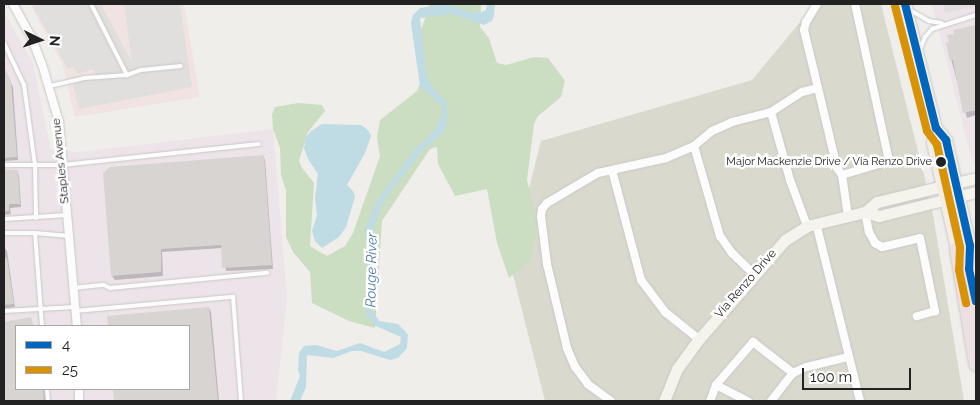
<!DOCTYPE html>
<html>
<head>
<meta charset="utf-8">
<style>
	body { margin:0 }
	#map { position:relative; width:980px; height:405px; overflow:hidden; background:#f0eeeb; font-family:Raleway,sans-serif }
	div>[style] { position:absolute }
	.commercial>* { inset:0; background:#f1e3e1 }
	.industrial>* { inset:0; background:#ede4e9 }
	.construction>* { inset:0; background:#d9d9cd }
	.forest>* { inset:0; background:#cbdec1 }
	.parking>* { inset:0; background:#e0dfde }
	.water>* { inset:0; background:#bfdbe3 }
	.shadow>* { inset:0; background:#0003 }
	.building>* { inset:0; background:#d7d4d2 }
	.roads { filter:drop-shadow(0 0 1px #c9c8c7) drop-shadow(0 0 1px #c9c8c7) }
	.lane>* { height:4px; margin:-2px; padding:0 2px; transform-origin:2px; border-radius:2px; background:#fdfcfc }
	.street>* { height:8px; margin:-4px; padding:0 4px; transform-origin:4px; border-radius:4px; background:#fdfcfc }
	.secondary>* { height:11px; margin:-5.5px; padding:0 5.5px; transform-origin:5.5px; border-radius:5.5px; background:#f4f4ed }
	.primary>* { height:12px; margin:-6px; padding:0 6px; transform-origin:6px; border-radius:6px; background:#f3ede7 }
	.highway>* { height:15px; margin:-7.5px; padding:0 7.5px; transform-origin:7.5px; border-radius:7.5px; background:#ece0e2 }
	.bus-1>* { height:8px; margin:-4px; padding:0 4px; transform-origin:4px; border-radius:4px; background:#0065bd }
	.bus-2>* { height:8px; margin:-4px; padding:0 4px; transform-origin:4px; border-radius:4px; background:#d79205 }
	.dots>* { width:14px; height:14px; translate:-50% -50%; box-sizing:border-box; border:2px solid #fff; border-radius:50% }
	span { translate:-50% -50%; white-space:nowrap; text-align:center; line-height:1.15; -webkit-text-stroke:5px #fff; paint-order:stroke }
	.bus-label { font-size:11px; color:#222 }
	.right { translate:-100% -50%; text-align:right }
	.street-label { font-size:12px; color:#222 }
	.water-label { font-size:14px; color:#4a7aab; font-style:italic }
	.frame { position:absolute; inset:0; border:5px solid #222; pointer-events:none }
	.legend { position:absolute; left:15px; top:325px; width:175px; height:65px; box-sizing:border-box; background:#fff; border:1px solid #a7a7a7; margin:0; padding:6px 9px; list-style:none; font-size:15px; color:#222 }
	.legend li { display:flex; align-items:center; gap:10px; height:25px }
	.legend b { width:25px; border:1px solid #a7a7a7 }
	.north { position:absolute; left:15px; top:15px; width:50px; height:50px; -webkit-text-stroke:4px #fff; paint-order:stroke; rotate:94deg; font-size:14px; font-weight:700; line-height:20px; text-align:center; color:#222 }
	.north::after { content:''; display:block; margin:auto; width:18px; height:22px; background:#222; clip-path:polygon(50% 0,100% 100%,50% 72%,0 100%) }
	.scale { position:absolute; left:802px; top:368px; width:109px; height:22px; box-sizing:border-box; border:2px solid #222; border-top:0; padding-left:6px; font-size:15px; line-height:18px; white-space:nowrap; color:#222; -webkit-text-stroke:4px #fff; paint-order:stroke }
</style>
</head>
<body>
<div id="map">
	<div class="commercial">
		<div style="clip-path:polygon(30px 4px,184px 4px,200px 97px,75px 117px,62px 63px)"></div>
	</div>
	<div class="industrial">
		<div style="clip-path:polygon(932px 4px,976px 4px,976px 163px,973px 164px)"></div>
		<div style="clip-path:polygon(evenodd,4px 12px,33px 63px,51px 150px,79px 152px,273px 129px,287px 299px,276px 401px,4px 401px,4px 12px,16px 326px,189px 326px,189px 389px,16px 389px,16px 326px)"></div>
	</div>
	<div class="construction">
		<div style="clip-path:polygon(815px 4px,881px 4px,931px 203px,964px 401px,545px 401px,510px 263px,541px 141px,752px 80px)"></div>
	</div>
	<div class="forest">
		<div style="clip-path:polygon(430px 4px,481px 4px,480px 27px,489px 38px,497px 63px,506px 65px,534px 57px,548px 58px,565px 81px,561px 97px,538px 116px,534px 124px,527px 180px,536px 216px,536px 239px,529px 261px,509px 278px,497px 243px,487px 189px,455px 196px,438px 164px,437px 147px,430px 149px,382px 221px,375px 328px,349px 321px,312px 303px,310px 272px,293px 252px,286px 237px,286px 190px,281px 175px,280px 148px,273px 129px,272px 114px,275px 107px,298px 103px,322px 105px,325px 111px,308px 132px,299px 161px,302px 168px,314px 183px,310px 246px,327px 256px,345px 246px,353px 233px,380px 156px,377px 138px,380px 120px,417px 91px,421px 81px,418px 38px)"></div>
	</div>
	<div class="parking">
		<div style="clip-path:polygon(38px 4px,101px 4px,132px 62px,124px 4px,180px 4px,192px 87px,79px 109px,71px 77px,95px 74px,93px 69px,79px 74px,73px 67px,68px 69px,33px 7px)"></div>
		<div style="clip-path:polygon(943px 4px,976px 4px,976px 6px,945px 13px)"></div>
	</div>
	<div class="water">
		<div style="clip-path:polygon(444px 4px,472px 12px,482px 12px,486px 10px,487px 4px,495px 4px,494px 15px,492px 21px,484px 25px,452px 14px,420px 18px,426px 73px,432px 87px,447px 103px,447px 124px,441px 135px,423px 150px,394px 187px,381px 206px,373px 231px,375px 269px,372px 310px,379px 321px,398px 324px,405px 331px,408px 335px,407px 348px,398px 358px,390px 360px,361px 351px,352px 351px,333px 358px,307px 355px,306px 387px,300px 401px,290px 401px,300px 376px,298px 370px,299px 353px,304px 346px,316px 345px,337px 351px,360px 343px,384px 352px,400px 344px,401px 337px,376px 326px,366px 315px,369px 267px,365px 229px,375px 204px,387px 187px,415px 149px,432px 133px,440px 121px,443px 107px,420px 86px,411px 23px,413px 15px,420px 8px)"></div>
		<div style="clip-path:polygon(322px 124px,361px 125px,368px 130px,371px 136px,365px 153px,347px 185px,353px 191px,355px 197px,346px 227px,339px 237px,322px 248px,315px 241px,312px 231px,317px 215px,315px 198px,318px 174px,308px 159px,304px 148px,306px 137px,311px 131px)"></div>
	</div>
	<div class="shadow">
		<div style="clip-path:polygon(976px 27px,976px 115px,967px 118px,947px 44px,950px 43px,955px 35px,955px 31px)"></div>
		<div style="clip-path:polygon(4px 70px,13px 87px,18px 160px,4px 161px)"></div>
		<div style="clip-path:polygon(263px 156px,265px 160px,273px 269px,226px 271px,222px 248px,162px 252px,163px 276px,115px 280px,112px 276px)"></div>
		<div style="clip-path:polygon(17px 171px,19px 175px,21px 207px,10px 208px,11px 214px,4px 215px,4px 172px)"></div>
		<div style="clip-path:polygon(4px 247px,7px 251px,15px 307px,4px 309px)"></div>
		<div style="clip-path:polygon(209px 308px,211px 312px,219px 401px,116px 401px,114px 389px,189px 389px,189px 326px,109px 326px,108px 317px)"></div>
		<div style="clip-path:polygon(31px 318px,33px 326px,16px 326px,16px 389px,44px 389px,46px 401px,4px 401px,4px 323px)"></div>
	</div>
	<div class="building">
		<div style="clip-path:polygon(976px 25px,976px 110px,963px 113px,953px 60px,950px 61px,946px 43px,949px 42px,947px 35px,954px 34px,953px 30px)"></div>
		<div style="clip-path:polygon(4px 67px,11px 81px,17px 157px,4px 158px)"></div>
		<div style="clip-path:polygon(264px 155px,272px 265px,222px 268px,221px 245px,161px 249px,161px 272px,111px 276px,103px 173px,110px 167px)"></div>
		<div style="clip-path:polygon(4px 170px,18px 170px,20px 204px,9px 204px,9px 211px,4px 211px)"></div>
		<div style="clip-path:polygon(4px 258px,7px 258px,14px 304px,4px 305px)"></div>
		<div style="clip-path:polygon(209px 307px,218px 401px,114px 401px,113px 389px,189px 389px,189px 326px,108px 326px,107px 316px)"></div>
		<div style="clip-path:polygon(31px 317px,33px 326px,16px 326px,16px 389px,43px 389px,44px 401px,4px 401px,4px 322px)"></div>
	</div>
	<div class="roads">
		<div class="lane">
			<div style="left:91px;top:4px;width:80px;rotate:63.1deg"></div>
			<div style="left:910px;top:10px;width:22px;rotate:30deg"></div>
			<div style="left:929px;top:21px;width:13px;rotate:9deg"></div>
			<div style="left:4px;top:43px;width:47px;rotate:64.5deg"></div>
			<div style="left:24px;top:85px;width:81px;rotate:82.2deg"></div>
			<div style="left:35px;top:165px;width:53px;rotate:88.9deg"></div>
			<div style="left:920px;top:49px;width:13px;rotate:-67deg"></div>
			<div style="left:925px;top:37px;width:11px;rotate:-49deg"></div>
			<div style="left:932px;top:29px;width:46px;rotate:-17.7deg"></div>
			<div style="left:50px;top:86px;width:35px;rotate:-13deg"></div>
			<div style="left:84px;top:78px;width:43px;rotate:-4deg"></div>
			<div style="left:127px;top:75px;width:15px;rotate:-20deg"></div>
			<div style="left:141px;top:70px;width:40px;rotate:-5.7deg"></div>
			<div style="left:4px;top:165px;width:58px"></div>
			<div style="left:62px;top:165px;width:198px;rotate:-6.1deg"></div>
			<div style="left:4px;top:219px;width:63px;rotate:-3.6deg"></div>
			<div style="left:4px;top:233px;width:31px"></div>
			<div style="left:35px;top:233px;width:34px;rotate:5deg"></div>
			<div style="left:35px;top:233px;width:93px;rotate:85.7deg"></div>
			<div style="left:73px;top:288px;width:31px;rotate:-6deg"></div>
			<div style="left:104px;top:285px;width:7px;rotate:27deg"></div>
			<div style="left:110px;top:288px;width:158px;rotate:-5.5deg"></div>
			<div style="left:4px;top:311px;width:71px;rotate:-3.2deg"></div>
			<div style="left:75px;top:311px;width:159px;rotate:-5.1deg"></div>
			<div style="left:233px;top:297px;width:104px;rotate:85.6deg"></div>
			<div style="left:47px;top:389px;width:12px;rotate:85deg"></div>
		</div>
		<div class="street">
			<div style="left:13px;top:4px;width:37px;rotate:61deg"></div>
			<div style="left:31px;top:36px;width:30px;rotate:69deg"></div>
			<div style="left:42px;top:64px;width:60px;rotate:73.7deg"></div>
			<div style="left:59px;top:122px;width:205px;rotate:85deg"></div>
			<div style="left:817px;top:4px;width:21px;rotate:121deg"></div>
			<div style="left:806px;top:22px;width:8px;rotate:104deg"></div>
			<div style="left:804px;top:30px;width:60px;rotate:76.4deg"></div>
			<div style="left:771px;top:112px;width:71px;rotate:74.4deg"></div>
			<div style="left:790px;top:180px;width:49px;rotate:69.7deg"></div>
			<div style="left:694px;top:146px;width:94px;rotate:73.9deg"></div>
			<div style="left:720px;top:236px;width:21px;rotate:55deg"></div>
			<div style="left:732px;top:253px;width:30px;rotate:44deg"></div>
			<div style="left:612px;top:170px;width:114px;rotate:75.2deg"></div>
			<div style="left:641px;top:280px;width:40px;rotate:53deg"></div>
			<div style="left:665px;top:312px;width:43px;rotate:38.5deg"></div>
			<div style="left:842px;top:175px;width:49px;rotate:-16.6deg"></div>
			<div style="left:889px;top:161px;width:161px;rotate:-102.2deg"></div>
			<div style="left:865px;top:212px;width:20px;rotate:79deg"></div>
			<div style="left:869px;top:232px;width:13px;rotate:61deg"></div>
			<div style="left:875px;top:243px;width:8px;rotate:30deg"></div>
			<div style="left:882px;top:247px;width:39px;rotate:-13deg"></div>
			<div style="left:920px;top:238px;width:75px;rotate:78.4deg"></div>
			<div style="left:935px;top:311px;width:19px;rotate:164deg"></div>
			<div style="left:816px;top:223px;width:183px;rotate:76.1deg"></div>
			<div style="left:716px;top:385px;width:36px;rotate:27deg"></div>
			<div style="left:79px;top:389px;width:12px;rotate:90deg"></div>
			<div style="left:611px;top:401px;width:29px;rotate:-144deg"></div>
			<div style="left:588px;top:384px;width:21px;rotate:-127deg"></div>
			<div style="left:575px;top:367px;width:21px;rotate:-113deg"></div>
			<div style="left:567px;top:348px;width:86px;rotate:-103.4deg"></div>
			<div style="left:547px;top:264px;width:48px;rotate:-97.1deg"></div>
			<div style="left:541px;top:216px;width:7px;rotate:-82deg"></div>
			<div style="left:542px;top:209px;width:8px;rotate:-50deg"></div>
			<div style="left:547px;top:203px;width:59px;rotate:-30.5deg"></div>
			<div style="left:598px;top:173px;width:70px;rotate:-12.4deg"></div>
			<div style="left:666px;top:158px;width:30px;rotate:-23deg"></div>
			<div style="left:694px;top:146px;width:23px;rotate:-40deg"></div>
			<div style="left:712px;top:131px;width:22px;rotate:-24deg"></div>
			<div style="left:732px;top:122px;width:40px;rotate:-14.4deg"></div>
			<div style="left:771px;top:112px;width:37px;rotate:-33deg"></div>
			<div style="left:802px;top:92px;width:16px;rotate:-14deg"></div>
			<div style="left:818px;top:88px;width:82px;rotate:76.6deg"></div>
			<div style="left:837px;top:168px;width:9px;rotate:54deg"></div>
			<div style="left:842px;top:175px;width:41px;rotate:81.7deg"></div>
			<div style="left:710px;top:401px;width:17px;rotate:-69deg"></div>
			<div style="left:716px;top:385px;width:57px;rotate:-49.3deg"></div>
			<div style="left:753px;top:342px;width:51px;rotate:37.8deg"></div>
			<div style="left:793px;top:373px;width:14px;rotate:-25deg"></div>
			<div style="left:806px;top:367px;width:43px;rotate:-13.4deg"></div>
			<div style="left:771px;top:401px;width:36px;rotate:-52deg"></div>
		</div>
		<div class="secondary">
			<div style="left:865px;top:212px;width:15px;rotate:16deg"></div>
			<div style="left:879px;top:216px;width:100px;rotate:-13.9deg"></div>
			<div style="left:664px;top:401px;width:35px;rotate:-68deg"></div>
			<div style="left:677px;top:369px;width:37px;rotate:-54deg"></div>
			<div style="left:699px;top:339px;width:131px;rotate:-49deg"></div>
			<div style="left:785px;top:240px;width:26px;rotate:-32deg"></div>
			<div style="left:807px;top:226px;width:60px;rotate:-13.6deg"></div>
			<div style="left:865px;top:212px;width:16px;rotate:-40deg"></div>
			<div style="left:877px;top:202px;width:102px;rotate:-13.6deg"></div>
		</div>
		<div class="primary">
			<div style="left:905px;top:4px;width:128px;rotate:76deg"></div>
			<div style="left:936px;top:128px;width:15px;rotate:101deg"></div>
			<div style="left:933px;top:143px;width:109px;rotate:77.2deg"></div>
			<div style="left:957px;top:249px;width:23px;rotate:59deg"></div>
			<div style="left:936px;top:128px;width:16px;rotate:50deg"></div>
			<div style="left:946px;top:140px;width:109px;rotate:77.2deg"></div>
			<div style="left:970px;top:246px;width:23px;rotate:92deg"></div>
			<div style="left:969px;top:269px;width:33px;rotate:78deg"></div>
		</div>
		<div class="highway">
			<div style="left:957px;top:249px;width:116px;rotate:80.5deg"></div>
		</div>
	</div>
	<div class="bus-1">
		<div style="left:905px;top:4px;width:128px;rotate:76deg"></div>
		<div style="left:936px;top:128px;width:16px;rotate:50deg"></div>
		<div style="left:946px;top:140px;width:109px;rotate:77.2deg"></div>
		<div style="left:970px;top:246px;width:23px;rotate:92deg"></div>
		<div style="left:969px;top:269px;width:33px;rotate:78deg"></div>
	</div>
	<div class="bus-2">
		<div style="left:895px;top:6px;width:129px;rotate:75.6deg"></div>
		<div style="left:927px;top:131px;width:17px;rotate:54deg"></div>
		<div style="left:937px;top:145px;width:105px;rotate:77.3deg"></div>
		<div style="left:960px;top:247px;width:23px;rotate:92deg"></div>
		<div style="left:959px;top:270px;width:34px;rotate:78deg"></div>
	</div>
	<div class="dots">
		<div style="left:941px;top:162px;background:#222"></div>
	</div>
	<div class="bus-label">
		<span class="right" style="left:932px;top:162px">Major Mackenzie Drive / Via Renzo Drive</span>
	</div>
	<div class="street-label">
		<span style="left:61px;top:161px;rotate:-96deg">Staples Avenue</span>
		<span style="left:746px;top:284px;rotate:-49deg">Via Renzo Drive</span>
	</div>
	<div class="water-label">
		<span style="left:371px;top:270px;rotate:-89deg">Rouge River</span>
	</div>
	<div class="frame"></div>
	<ul class="legend">
	<li><b style="height:6px;background:#0065bd"></b>4</li>
	<li><b style="height:6px;background:#d79205"></b>25</li>
	</ul>
	<div class="north">N</div>
	<div class="scale">100 m</div>
</div>
</body>
</html>
